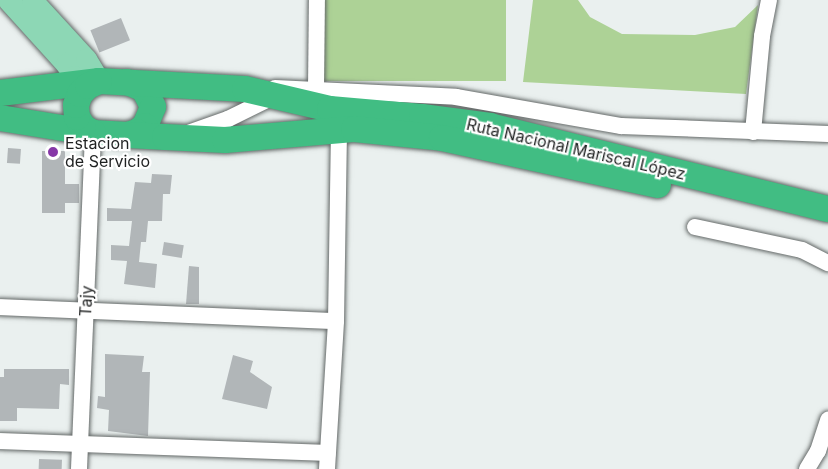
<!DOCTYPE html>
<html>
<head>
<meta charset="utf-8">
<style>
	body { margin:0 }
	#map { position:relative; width:828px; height:469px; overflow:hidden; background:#eaf0ef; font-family:Inter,sans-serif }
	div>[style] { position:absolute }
	.green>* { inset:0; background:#add296; transform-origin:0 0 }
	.building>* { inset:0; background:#b1b6b8; transform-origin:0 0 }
	.roads { filter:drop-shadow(0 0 2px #646968) drop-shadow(0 0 2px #646968) }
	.minor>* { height:16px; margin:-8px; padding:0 8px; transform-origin:8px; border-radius:8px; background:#fff }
	.major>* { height:21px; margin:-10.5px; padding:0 10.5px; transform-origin:10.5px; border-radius:10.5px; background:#8dd7b5 }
	.highway>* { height:26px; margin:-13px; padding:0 13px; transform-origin:13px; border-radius:13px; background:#41bd83 }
	.dots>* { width:16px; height:16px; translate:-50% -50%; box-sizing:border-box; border:3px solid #fff; border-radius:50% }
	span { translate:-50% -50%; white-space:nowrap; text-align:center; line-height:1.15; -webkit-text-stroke:4.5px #fff; paint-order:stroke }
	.poi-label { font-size:16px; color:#1f2121 }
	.left { translate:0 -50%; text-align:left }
	.street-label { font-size:16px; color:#1f2121 }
</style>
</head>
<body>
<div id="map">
	<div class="green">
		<div style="left:322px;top:0;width:184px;height:81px"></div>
		<div style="clip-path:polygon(533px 0,578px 0,590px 17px,622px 34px,695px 35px,735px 27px,758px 5px,746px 94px,523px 82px)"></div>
	</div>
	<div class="building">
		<div style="left:121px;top:18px;width:24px;height:33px;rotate:68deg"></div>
		<div style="left:8px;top:148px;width:13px;height:15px;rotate:4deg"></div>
		<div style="clip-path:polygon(42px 151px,65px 151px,65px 184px,79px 184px,79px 203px,65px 203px,65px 213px,42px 213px)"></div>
		<div style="clip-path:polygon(152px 174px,172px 175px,170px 194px,163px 194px,162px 221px,148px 221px,146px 242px,141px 242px,139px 262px,157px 264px,155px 288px,124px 284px,127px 261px,111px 260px,111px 245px,129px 246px,132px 221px,107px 221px,107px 208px,131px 209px,135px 182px,151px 183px)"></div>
		<div style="left:164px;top:242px;width:20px;height:13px;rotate:9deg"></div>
		<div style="clip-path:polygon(189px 266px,199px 267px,199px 304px,186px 304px)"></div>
		<div style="clip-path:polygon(105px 354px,144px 356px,142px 372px,150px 372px,148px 436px,108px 431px,109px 410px,97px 408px,98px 396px,105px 397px)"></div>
		<div style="clip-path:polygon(233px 355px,253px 361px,250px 372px,272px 387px,267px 409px,222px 399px)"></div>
		<div style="clip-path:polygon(4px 369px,69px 369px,69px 385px,60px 384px,59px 409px,17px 408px,17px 421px,0 421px,0 377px,4px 377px)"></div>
		<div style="left:39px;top:459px;width:23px;height:10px;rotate:2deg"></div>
	</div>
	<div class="roads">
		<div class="minor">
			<div style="left:275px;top:88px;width:181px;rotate:2.8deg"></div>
			<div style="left:456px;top:97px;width:168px;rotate:10deg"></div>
			<div style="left:621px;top:126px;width:207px;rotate:2.2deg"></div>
			<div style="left:316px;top:89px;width:89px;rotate:-89.4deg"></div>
			<div style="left:753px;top:132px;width:96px;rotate:-84.6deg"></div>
			<div style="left:762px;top:36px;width:37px;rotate:-79deg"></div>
			<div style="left:188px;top:133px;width:42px;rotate:-19.3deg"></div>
			<div style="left:228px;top:119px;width:52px;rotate:-26.1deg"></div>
			<div style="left:695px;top:227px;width:109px;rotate:12.1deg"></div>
			<div style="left:802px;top:250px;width:29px;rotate:27deg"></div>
			<div style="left:0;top:307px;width:336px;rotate:2.4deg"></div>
			<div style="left:0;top:441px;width:328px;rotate:2.1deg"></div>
			<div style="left:79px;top:469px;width:336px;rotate:-87.6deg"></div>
			<div style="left:327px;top:469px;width:148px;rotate:-86.5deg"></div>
			<div style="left:336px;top:321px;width:191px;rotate:-89.1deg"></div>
			<div style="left:807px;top:469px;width:21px;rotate:-59deg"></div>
			<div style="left:818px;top:451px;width:33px;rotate:-72deg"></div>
		</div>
		<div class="major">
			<div style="left:8px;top:0;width:86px;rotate:47.8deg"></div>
			<div style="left:66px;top:64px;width:14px;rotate:56deg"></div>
			<div style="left:74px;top:76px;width:21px;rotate:82deg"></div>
			<div style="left:32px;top:0;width:80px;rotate:47.5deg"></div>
			<div style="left:86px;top:59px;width:26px;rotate:59deg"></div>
		</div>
		<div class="highway">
			<div style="left:127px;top:82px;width:18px;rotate:22deg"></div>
			<div style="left:144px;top:89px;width:20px;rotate:63deg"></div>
			<div style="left:153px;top:107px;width:21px;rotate:113deg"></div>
			<div style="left:145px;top:126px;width:10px;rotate:143deg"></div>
			<div style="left:137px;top:132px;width:10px;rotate:163deg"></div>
			<div style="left:0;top:93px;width:100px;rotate:-6.9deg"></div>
			<div style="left:99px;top:81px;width:146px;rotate:3.1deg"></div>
			<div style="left:245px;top:89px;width:87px;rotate:13.2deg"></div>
			<div style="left:330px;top:109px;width:92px;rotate:5deg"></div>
			<div style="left:422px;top:117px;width:69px;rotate:7.5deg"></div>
			<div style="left:490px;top:126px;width:348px;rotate:13.8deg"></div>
			<div style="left:0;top:118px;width:94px;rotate:9.2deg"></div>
			<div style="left:93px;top:133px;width:72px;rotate:3.2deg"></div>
			<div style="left:165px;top:137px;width:60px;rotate:2.9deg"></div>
			<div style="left:225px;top:140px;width:129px;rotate:-4.9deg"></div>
			<div style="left:354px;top:129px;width:88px;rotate:5.8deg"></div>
			<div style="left:442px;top:138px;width:221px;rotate:12.3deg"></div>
			<div style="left:93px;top:133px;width:12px;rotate:-149deg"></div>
			<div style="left:83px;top:127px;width:12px;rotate:-121deg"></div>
			<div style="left:77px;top:117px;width:12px;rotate:-95deg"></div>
			<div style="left:76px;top:105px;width:12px;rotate:-70deg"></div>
			<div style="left:80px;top:94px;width:11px;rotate:-45deg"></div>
			<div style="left:88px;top:86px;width:12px;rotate:-24deg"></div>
		</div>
	</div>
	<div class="dots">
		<div style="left:53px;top:152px;background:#8637a7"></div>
	</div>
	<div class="poi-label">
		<span class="left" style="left:65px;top:152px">Estacion<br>de Servicio</span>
	</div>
	<div class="street-label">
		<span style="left:576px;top:149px;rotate:13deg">Ruta Nacional Mariscal López</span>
		<span style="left:86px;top:301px;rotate:-87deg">Tajy</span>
	</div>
</div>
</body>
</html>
